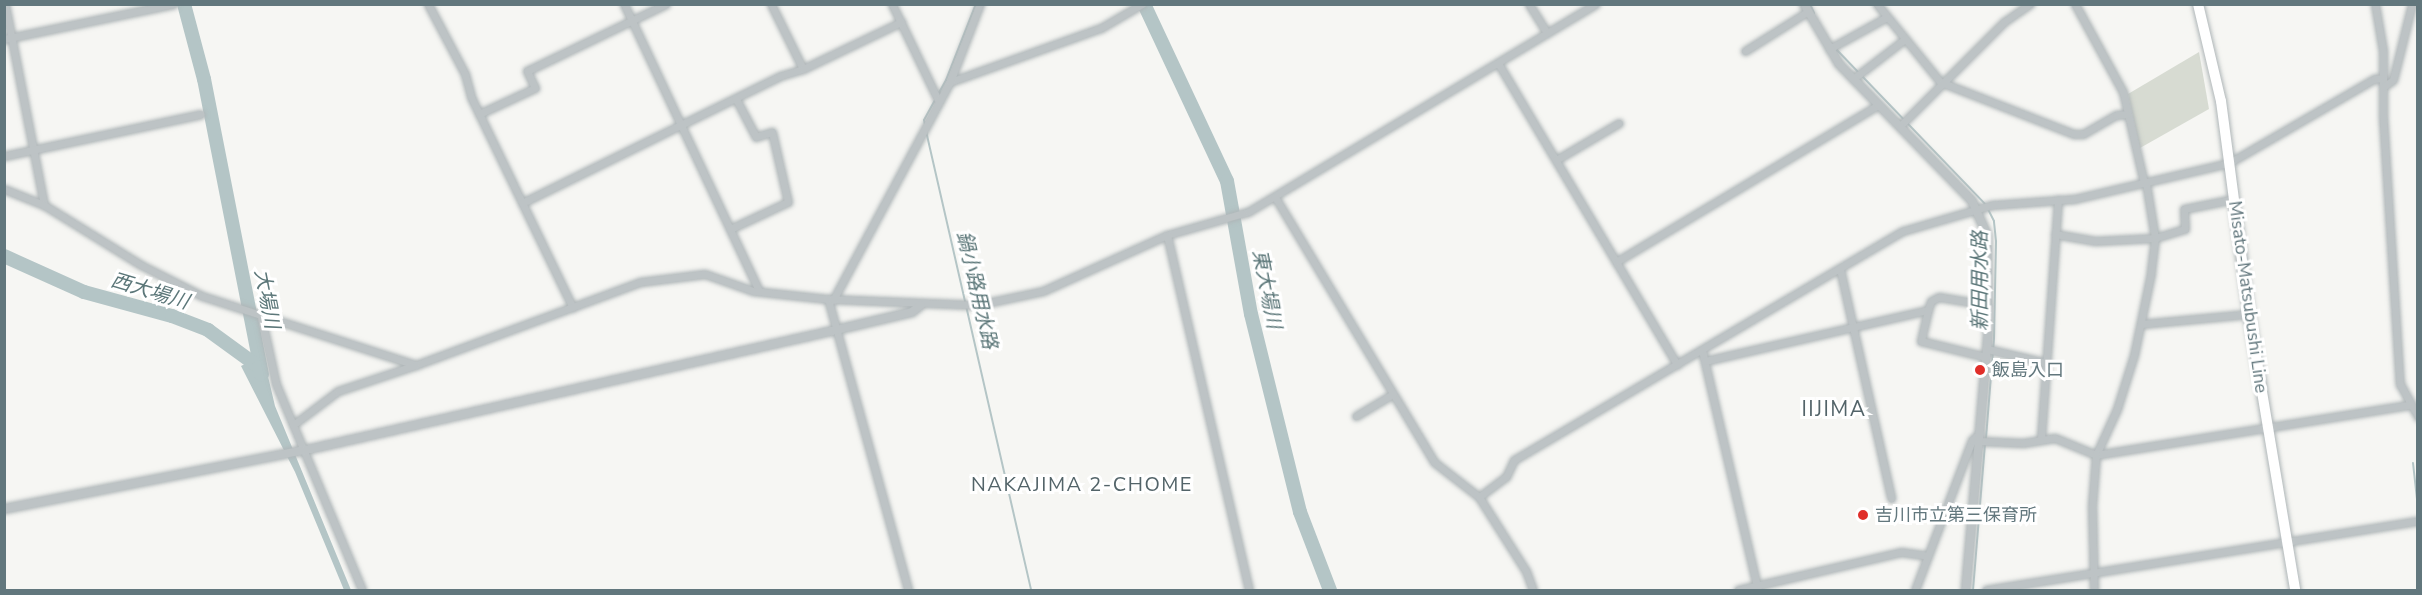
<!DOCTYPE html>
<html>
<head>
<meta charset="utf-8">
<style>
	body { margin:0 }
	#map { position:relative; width:2422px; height:595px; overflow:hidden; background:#f6f6f3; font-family:"Nunito Sans","Noto Sans JP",sans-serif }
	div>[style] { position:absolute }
	.green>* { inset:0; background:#d7dbd2 }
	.water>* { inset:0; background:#b4c5c6 }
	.stream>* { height:2px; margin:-1px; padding:0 1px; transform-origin:1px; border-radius:1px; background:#b4c5c6 }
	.river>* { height:14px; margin:-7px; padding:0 7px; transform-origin:7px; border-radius:7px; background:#b4c5c6 }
	.roads { filter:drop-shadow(0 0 2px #afb6b8) drop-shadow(0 0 2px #afb6b8) }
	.minor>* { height:7px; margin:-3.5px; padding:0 3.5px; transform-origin:3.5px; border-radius:3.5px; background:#bdc3c5 }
	.tertiary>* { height:8px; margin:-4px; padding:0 4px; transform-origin:4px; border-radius:4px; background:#bdc3c5 }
	.primary>* { height:10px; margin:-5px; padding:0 5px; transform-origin:5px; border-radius:5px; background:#fff }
	.dots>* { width:16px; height:16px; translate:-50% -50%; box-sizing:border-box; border:3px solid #fff; border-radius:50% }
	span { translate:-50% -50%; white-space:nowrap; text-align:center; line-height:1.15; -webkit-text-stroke:6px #fff; paint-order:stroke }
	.street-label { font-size:18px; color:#62777d }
	.poi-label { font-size:18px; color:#62777d }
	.left { translate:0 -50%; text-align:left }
	.water-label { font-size:20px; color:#5c7779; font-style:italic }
	.neighbourhood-label { font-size:20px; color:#536469; letter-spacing:1.5px }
	.quarter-label { font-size:21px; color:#536469; letter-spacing:1.5px }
	.frame { position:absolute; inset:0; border:6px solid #62777d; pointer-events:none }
</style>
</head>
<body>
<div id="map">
	<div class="green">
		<div style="clip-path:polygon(2199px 52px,2209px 109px,2140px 148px,2128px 94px)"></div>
	</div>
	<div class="water">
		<div style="clip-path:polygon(263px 355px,275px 406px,351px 590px,344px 590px,295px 472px,241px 366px)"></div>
	</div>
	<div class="stream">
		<div style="left:1810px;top:4px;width:10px;rotate:66deg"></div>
		<div style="left:1835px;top:48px;width:216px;rotate:46.1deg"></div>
		<div style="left:925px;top:125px;width:5px;rotate:-101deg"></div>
		<div style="left:924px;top:120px;width:46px;rotate:-61.2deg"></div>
		<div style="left:946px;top:80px;width:82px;rotate:-68.5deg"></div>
		<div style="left:926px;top:131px;width:471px;rotate:77.1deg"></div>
		<div style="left:1986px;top:438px;width:100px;rotate:-85.4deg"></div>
		<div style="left:1994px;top:338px;width:97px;rotate:-88.8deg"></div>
		<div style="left:1996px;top:241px;width:20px;rotate:-96deg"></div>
		<div style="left:1994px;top:221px;width:13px;rotate:-117deg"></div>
		<div style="left:2413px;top:463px;width:45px;rotate:83.7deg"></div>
		<div style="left:1973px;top:590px;width:146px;rotate:-85.3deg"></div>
	</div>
	<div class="river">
		<div style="left:184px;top:4px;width:78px;rotate:75.1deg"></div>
		<div style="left:204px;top:79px;width:301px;rotate:78.9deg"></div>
		<div style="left:1144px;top:4px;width:195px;rotate:64.9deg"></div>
		<div style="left:1227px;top:181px;width:135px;rotate:79.8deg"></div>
		<div style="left:1251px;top:314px;width:204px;rotate:76.1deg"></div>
		<div style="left:1300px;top:512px;width:84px;rotate:69deg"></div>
		<div style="left:4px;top:256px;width:88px;rotate:24.2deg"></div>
		<div style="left:84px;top:292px;width:91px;rotate:15.3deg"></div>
		<div style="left:172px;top:316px;width:39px;rotate:21deg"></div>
		<div style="left:208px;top:330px;width:63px;rotate:36deg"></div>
		<div style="left:259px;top:367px;width:7px;rotate:74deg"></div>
	</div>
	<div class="roads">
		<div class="minor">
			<div style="left:5px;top:4px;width:205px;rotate:79deg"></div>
			<div style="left:428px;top:4px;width:79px;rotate:62.1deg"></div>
			<div style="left:465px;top:74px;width:24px;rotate:75deg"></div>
			<div style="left:471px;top:97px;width:234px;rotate:64.2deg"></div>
			<div style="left:624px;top:4px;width:317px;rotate:64.8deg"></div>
			<div style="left:771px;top:4px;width:72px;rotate:63.8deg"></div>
			<div style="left:892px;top:4px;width:109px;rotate:64.4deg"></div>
			<div style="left:1529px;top:4px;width:34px;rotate:58deg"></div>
			<div style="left:1877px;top:4px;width:103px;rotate:50.9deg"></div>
			<div style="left:2075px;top:4px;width:100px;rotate:61.4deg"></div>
			<div style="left:2123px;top:92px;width:93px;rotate:77deg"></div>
			<div style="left:2375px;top:4px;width:48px;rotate:80.3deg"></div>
			<div style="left:2383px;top:51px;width:66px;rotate:90deg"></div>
			<div style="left:2383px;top:117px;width:268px;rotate:86.4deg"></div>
			<div style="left:2400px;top:384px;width:38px;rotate:61deg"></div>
			<div style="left:4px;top:39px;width:173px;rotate:-11.7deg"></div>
			<div style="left:1829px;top:49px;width:66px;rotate:-28.9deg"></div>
			<div style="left:1745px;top:51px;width:73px;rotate:-32.2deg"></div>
			<div style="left:1498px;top:63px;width:351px;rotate:59.3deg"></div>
			<div style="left:1853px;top:79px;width:66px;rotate:-37.6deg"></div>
			<div style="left:950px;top:82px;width:160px;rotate:-19.7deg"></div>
			<div style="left:1101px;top:28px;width:48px;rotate:-30.3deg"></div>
			<div style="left:1943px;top:83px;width:141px;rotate:21.3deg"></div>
			<div style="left:2074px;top:134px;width:9px"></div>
			<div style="left:2083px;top:134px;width:38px;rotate:-30deg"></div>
			<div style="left:2116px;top:115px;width:11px;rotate:-5deg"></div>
			<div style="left:2383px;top:87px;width:12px;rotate:-35deg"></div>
			<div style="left:2393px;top:80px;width:78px;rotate:-76deg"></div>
			<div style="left:479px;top:114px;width:62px;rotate:-24.9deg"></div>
			<div style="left:535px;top:88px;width:19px;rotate:-115deg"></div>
			<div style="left:527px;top:71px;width:154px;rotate:-25.7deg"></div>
			<div style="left:1900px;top:126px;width:147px;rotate:-45deg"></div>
			<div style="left:2004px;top:22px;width:32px;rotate:-35deg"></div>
			<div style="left:4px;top:156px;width:201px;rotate:-12deg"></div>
			<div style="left:1556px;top:160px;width:73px;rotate:-30.4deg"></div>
			<div style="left:2146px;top:183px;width:56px;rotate:80.7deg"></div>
			<div style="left:2155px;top:238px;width:35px;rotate:97deg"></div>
			<div style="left:2151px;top:273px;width:84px;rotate:101.7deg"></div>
			<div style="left:2134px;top:355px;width:57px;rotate:107.5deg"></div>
			<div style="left:2117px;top:409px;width:51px;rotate:114.5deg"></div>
			<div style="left:2096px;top:455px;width:316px;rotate:-9.1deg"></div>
			<div style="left:4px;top:189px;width:43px;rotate:21.8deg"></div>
			<div style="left:44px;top:205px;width:114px;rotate:31.7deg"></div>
			<div style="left:141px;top:265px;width:68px;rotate:26.9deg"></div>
			<div style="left:202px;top:296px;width:225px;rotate:17.9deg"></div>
			<div style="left:416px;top:365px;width:239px;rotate:-20.3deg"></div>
			<div style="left:640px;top:282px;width:65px;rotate:-7deg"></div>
			<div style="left:705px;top:274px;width:51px;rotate:19.5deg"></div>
			<div style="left:753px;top:291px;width:75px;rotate:6.1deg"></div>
			<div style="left:828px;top:299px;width:149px;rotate:2.3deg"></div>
			<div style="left:977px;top:305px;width:67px;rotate:-12deg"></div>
			<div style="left:1043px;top:291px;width:136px;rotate:-24.3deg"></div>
			<div style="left:1167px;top:235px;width:84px;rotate:-15.9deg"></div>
			<div style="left:1248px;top:212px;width:405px;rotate:-30.9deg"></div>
			<div style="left:1275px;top:197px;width:309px;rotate:59deg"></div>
			<div style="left:1434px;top:462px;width:57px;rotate:37.9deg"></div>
			<div style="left:1479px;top:497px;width:88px;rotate:57.6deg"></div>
			<div style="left:1526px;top:571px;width:20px;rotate:70deg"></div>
			<div style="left:522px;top:203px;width:288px;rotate:-26.2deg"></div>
			<div style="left:780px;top:76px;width:24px;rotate:-17deg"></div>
			<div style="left:803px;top:69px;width:109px;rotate:-25.6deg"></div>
			<div style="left:730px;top:229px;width:64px;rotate:-25deg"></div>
			<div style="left:788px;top:202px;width:72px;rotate:-102.9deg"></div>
			<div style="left:772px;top:132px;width:17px;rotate:163deg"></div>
			<div style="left:756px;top:137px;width:43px;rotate:-117.8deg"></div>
			<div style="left:2055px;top:234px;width:41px;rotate:9.9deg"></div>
			<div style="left:2095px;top:241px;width:60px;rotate:-2.9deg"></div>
			<div style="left:2155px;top:238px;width:31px;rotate:-17deg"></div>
			<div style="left:2185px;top:229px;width:20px;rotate:-93deg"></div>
			<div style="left:2184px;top:209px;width:51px;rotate:-11.3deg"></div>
			<div style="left:1167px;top:235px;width:364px;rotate:77deg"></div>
			<div style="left:1616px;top:262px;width:305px;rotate:-30.9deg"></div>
			<div style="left:1840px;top:269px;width:235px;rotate:77.4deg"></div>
			<div style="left:828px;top:299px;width:302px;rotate:74.6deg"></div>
			<div style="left:833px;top:300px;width:247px;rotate:-61.8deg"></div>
			<div style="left:950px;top:82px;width:84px;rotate:-69deg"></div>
			<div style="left:1928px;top:310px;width:9px;rotate:-72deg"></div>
			<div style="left:1931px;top:301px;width:9px;rotate:-27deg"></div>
			<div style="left:1939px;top:297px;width:50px;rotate:9.3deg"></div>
			<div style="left:261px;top:316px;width:70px;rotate:77.6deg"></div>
			<div style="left:276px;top:384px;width:223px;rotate:67.3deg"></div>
			<div style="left:2141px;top:324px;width:108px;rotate:-5.3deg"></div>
			<div style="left:1987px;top:349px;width:62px;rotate:13.1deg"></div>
			<div style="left:1702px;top:350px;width:246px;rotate:76.9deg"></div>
			<div style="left:1705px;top:361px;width:229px;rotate:-12.9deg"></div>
			<div style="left:1928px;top:310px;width:32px;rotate:103deg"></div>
			<div style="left:1921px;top:341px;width:67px;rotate:13.8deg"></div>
			<div style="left:1356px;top:416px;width:43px;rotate:-30.7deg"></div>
			<div style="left:293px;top:425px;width:56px;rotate:-37.1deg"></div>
			<div style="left:338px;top:391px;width:82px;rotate:-18.4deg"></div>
			<div style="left:2041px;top:438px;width:239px;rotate:-85.9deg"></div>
			<div style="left:1979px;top:441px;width:44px;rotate:2.6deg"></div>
			<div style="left:2023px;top:443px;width:32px;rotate:-9deg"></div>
			<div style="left:2055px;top:438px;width:44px;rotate:22.5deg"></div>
			<div style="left:2096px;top:455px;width:51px;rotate:94.5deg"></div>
			<div style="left:2092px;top:506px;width:84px;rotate:88.6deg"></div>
			<div style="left:1479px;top:497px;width:34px;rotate:-37deg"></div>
			<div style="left:1506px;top:477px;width:19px;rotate:-65deg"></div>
			<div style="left:1514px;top:460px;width:451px;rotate:-30.5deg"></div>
			<div style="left:1903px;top:231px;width:93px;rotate:-16.3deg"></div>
			<div style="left:1992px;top:205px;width:82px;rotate:-4.2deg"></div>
			<div style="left:2074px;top:199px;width:159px;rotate:-13.1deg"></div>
			<div style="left:2229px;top:163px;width:168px;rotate:-30.1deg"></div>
			<div style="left:2374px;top:79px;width:9px;rotate:-6deg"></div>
			<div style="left:1738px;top:590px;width:167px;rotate:-13.1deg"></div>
			<div style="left:1901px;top:552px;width:27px;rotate:8deg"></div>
			<div style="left:1915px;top:590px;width:160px;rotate:-69.2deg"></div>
			<div style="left:1972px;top:440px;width:11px;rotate:-41deg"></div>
			<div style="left:1986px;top:590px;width:437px;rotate:-9.1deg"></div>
		</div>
		<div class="tertiary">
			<div style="left:1804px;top:4px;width:69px;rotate:59.7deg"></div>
			<div style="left:1839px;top:64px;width:191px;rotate:45.8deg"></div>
			<div style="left:1972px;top:201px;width:37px;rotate:66deg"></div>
			<div style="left:1987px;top:235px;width:101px;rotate:89.4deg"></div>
			<div style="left:1988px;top:336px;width:255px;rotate:95deg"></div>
			<div style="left:4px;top:509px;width:308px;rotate:-11.1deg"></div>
			<div style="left:306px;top:450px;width:543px;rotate:-12.76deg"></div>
			<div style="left:836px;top:330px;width:78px;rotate:-13.3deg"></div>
			<div style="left:912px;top:312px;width:11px;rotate:-38deg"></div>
		</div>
		<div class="primary">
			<div style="left:2198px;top:4px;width:100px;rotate:76.7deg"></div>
			<div style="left:2221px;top:101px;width:215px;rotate:82.5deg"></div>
			<div style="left:2249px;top:314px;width:280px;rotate:80.5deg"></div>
		</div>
	</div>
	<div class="dots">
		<div style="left:1980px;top:370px;background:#e02e29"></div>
		<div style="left:1863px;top:515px;background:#e02e29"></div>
	</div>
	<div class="street-label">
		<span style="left:2248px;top:297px;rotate:82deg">Misato-Matsubushi Line</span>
	</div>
	<div class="poi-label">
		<span class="left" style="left:1992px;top:370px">飯島入口</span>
		<span class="left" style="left:1875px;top:515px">吉川市立第三保育所</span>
	</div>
	<div class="water-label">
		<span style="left:1980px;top:281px;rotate:-90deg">新田用水路</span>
		<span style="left:1267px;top:289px;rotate:79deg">東大場川</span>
		<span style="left:977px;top:290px;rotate:77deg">鍋小路用水路</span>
		<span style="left:150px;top:291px;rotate:17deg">西大場川</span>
		<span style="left:267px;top:299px;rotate:79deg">大場川</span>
	</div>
	<div class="neighbourhood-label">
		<span style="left:1082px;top:484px">NAKAJIMA 2-CHOME</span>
	</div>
	<div class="quarter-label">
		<span style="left:1834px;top:409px">IIJIMA</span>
	</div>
	<div class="frame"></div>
</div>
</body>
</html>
